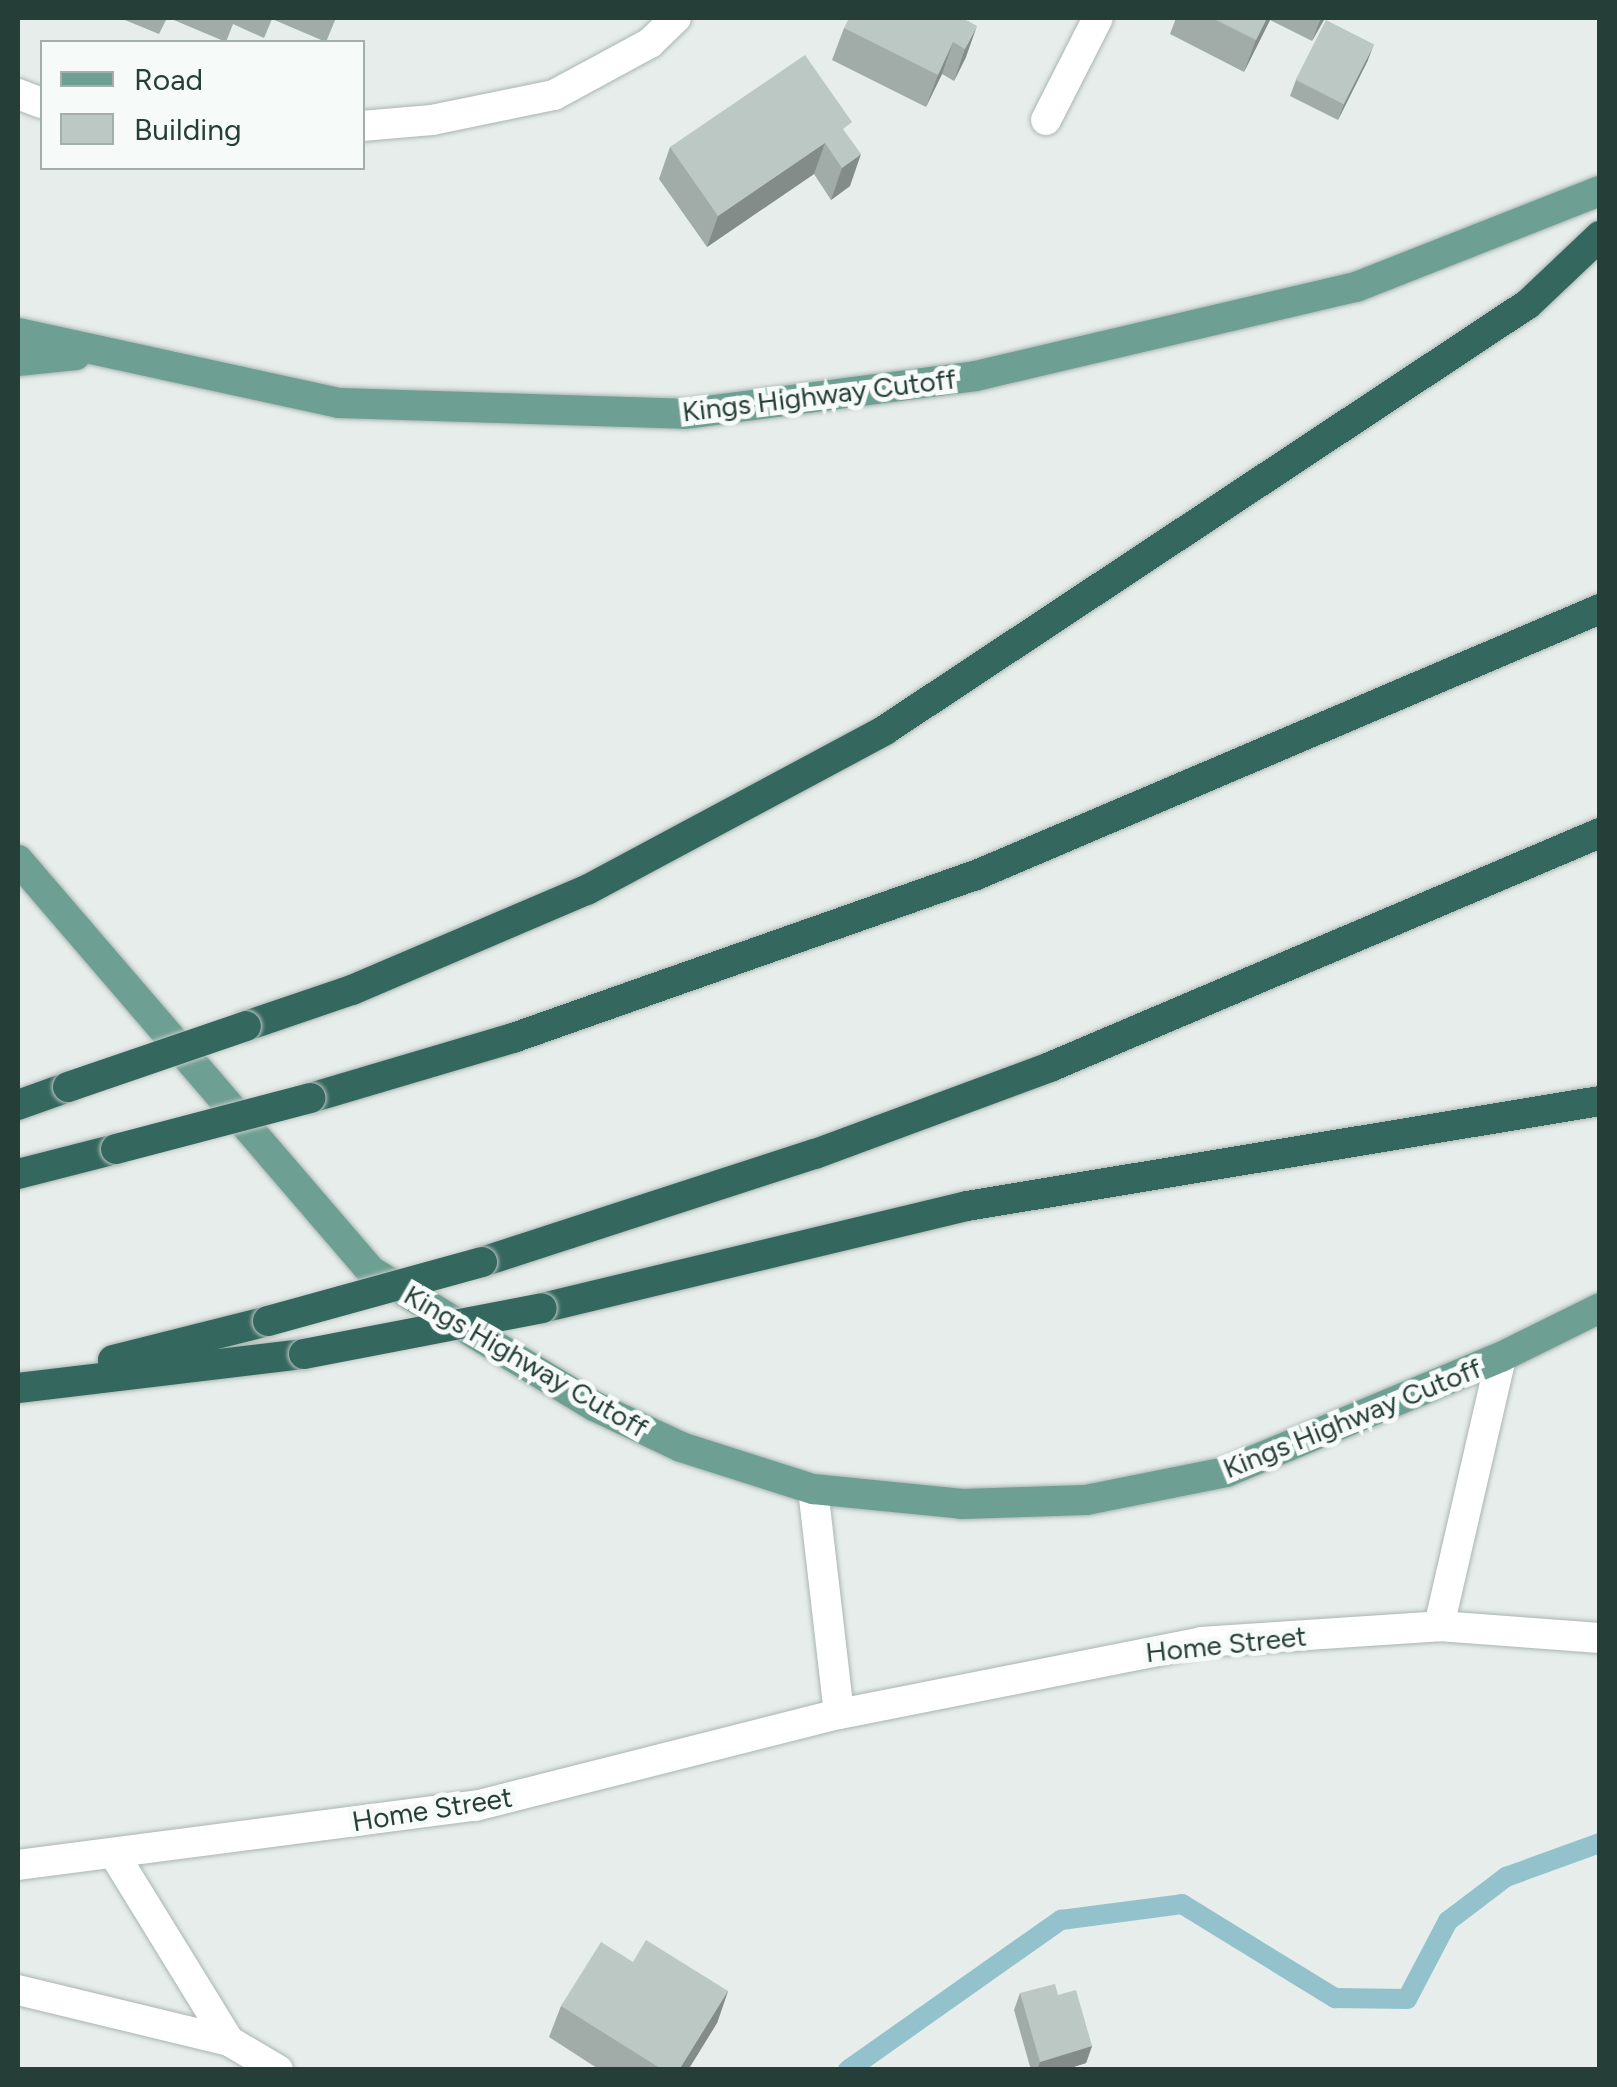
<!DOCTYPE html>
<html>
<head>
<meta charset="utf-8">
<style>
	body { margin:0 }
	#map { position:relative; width:1617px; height:2087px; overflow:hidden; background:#e6edea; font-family:Figtree,sans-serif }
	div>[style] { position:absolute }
	.stream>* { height:20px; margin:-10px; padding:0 10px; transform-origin:10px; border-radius:10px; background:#93c2cd }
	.roads { filter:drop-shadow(0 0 2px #a9b5b1) drop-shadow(0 0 2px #a9b5b1) }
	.minor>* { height:30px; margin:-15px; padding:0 15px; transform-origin:15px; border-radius:15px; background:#fff }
	.primary>* { height:30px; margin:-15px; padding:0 15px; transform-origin:15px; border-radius:15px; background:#6e9f93 }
	.motorway>* { height:30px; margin:-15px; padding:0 15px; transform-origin:15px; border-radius:15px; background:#34675e }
	.bridges { filter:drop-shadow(0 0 2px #c2c9c7) drop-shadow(0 0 2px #c2c9c7) }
	.motorway-bridge>* { height:30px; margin:-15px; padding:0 15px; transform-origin:15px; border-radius:15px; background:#34675e }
	.wall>* { inset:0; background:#a1aca8 }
	.shaded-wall>* { inset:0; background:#838c88 }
	.building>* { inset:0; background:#bbc8c3; transform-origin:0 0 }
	span { translate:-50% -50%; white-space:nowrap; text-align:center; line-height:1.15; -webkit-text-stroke:10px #f6faf8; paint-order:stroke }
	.street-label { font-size:28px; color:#263e38 }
	.frame { position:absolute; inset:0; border:20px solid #263e38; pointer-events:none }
	.legend { position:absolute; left:40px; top:40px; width:325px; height:130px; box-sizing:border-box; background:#f6faf8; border:2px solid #a3afab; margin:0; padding:12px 18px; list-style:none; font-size:30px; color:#263e38 }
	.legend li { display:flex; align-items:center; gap:20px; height:50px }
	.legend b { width:50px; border:2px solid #a3afab }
</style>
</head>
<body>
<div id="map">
	<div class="stream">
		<div style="left:848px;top:2070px;width:261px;rotate:-35.2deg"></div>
		<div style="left:1061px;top:1920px;width:122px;rotate:-7.5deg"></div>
		<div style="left:1182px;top:1904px;width:180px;rotate:31.6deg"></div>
		<div style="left:1335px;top:1998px;width:72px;rotate:0.8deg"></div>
		<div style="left:1407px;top:1999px;width:88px;rotate:-62.3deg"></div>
		<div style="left:1448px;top:1921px;width:73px;rotate:-37.2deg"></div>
		<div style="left:1506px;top:1877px;width:100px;rotate:-19.9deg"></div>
	</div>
	<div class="roads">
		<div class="minor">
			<div style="left:18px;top:94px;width:26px;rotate:21deg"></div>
			<div style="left:1046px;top:120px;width:114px;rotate:-63deg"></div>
			<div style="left:362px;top:126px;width:70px;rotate:-4.9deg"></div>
			<div style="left:432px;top:120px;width:125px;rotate:-11.6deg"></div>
			<div style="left:554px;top:95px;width:109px;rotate:-28.4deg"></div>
			<div style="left:650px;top:43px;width:36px;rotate:-44deg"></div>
			<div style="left:813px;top:1489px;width:226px;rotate:83.4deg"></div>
			<div style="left:1439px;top:1626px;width:276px;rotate:-77deg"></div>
			<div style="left:114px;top:1854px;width:220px;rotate:58.4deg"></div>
			<div style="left:18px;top:1865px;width:461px;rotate:-7.4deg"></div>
			<div style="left:475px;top:1806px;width:375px;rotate:-14.2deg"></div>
			<div style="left:839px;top:1714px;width:369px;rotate:-11.2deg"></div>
			<div style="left:1201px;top:1642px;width:239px;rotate:-3.8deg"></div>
			<div style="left:1439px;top:1626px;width:161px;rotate:4.3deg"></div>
			<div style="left:18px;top:1990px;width:217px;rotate:13.6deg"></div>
			<div style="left:229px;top:2041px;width:57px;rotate:30.6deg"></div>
		</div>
		<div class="primary">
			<div style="left:18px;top:333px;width:329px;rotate:12.3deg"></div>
			<div style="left:339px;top:403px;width:345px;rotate:1.8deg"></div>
			<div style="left:684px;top:414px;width:294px;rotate:-7.4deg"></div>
			<div style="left:976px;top:376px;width:390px;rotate:-13.2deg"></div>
			<div style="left:1356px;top:287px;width:262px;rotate:-21.5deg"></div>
			<div style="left:18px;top:361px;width:58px;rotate:-5.9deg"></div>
			<div style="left:18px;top:860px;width:542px;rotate:49.34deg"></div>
			<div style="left:371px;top:1271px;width:261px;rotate:31.2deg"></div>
			<div style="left:594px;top:1406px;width:96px;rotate:25.2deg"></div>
			<div style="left:681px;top:1447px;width:139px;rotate:17.7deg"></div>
			<div style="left:813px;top:1489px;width:150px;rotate:5.7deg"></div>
			<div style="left:962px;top:1504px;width:124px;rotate:-1.8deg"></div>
			<div style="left:1086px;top:1500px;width:143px;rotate:-11.3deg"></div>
			<div style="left:1226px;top:1472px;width:298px;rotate:-22.7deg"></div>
			<div style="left:1501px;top:1357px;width:110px;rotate:-26.3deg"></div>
		</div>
		<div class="motorway">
			<div style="left:246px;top:1026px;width:112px;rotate:-18.8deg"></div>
			<div style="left:352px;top:990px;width:255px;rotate:-23.1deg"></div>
			<div style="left:587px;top:890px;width:338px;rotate:-28.2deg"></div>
			<div style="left:885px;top:730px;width:771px;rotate:-33.53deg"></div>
			<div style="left:1528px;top:304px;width:99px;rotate:-43.4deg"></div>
			<div style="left:310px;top:1098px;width:212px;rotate:-16.5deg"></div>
			<div style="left:513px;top:1038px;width:489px;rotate:-19.4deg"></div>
			<div style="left:974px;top:876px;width:681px;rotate:-23.1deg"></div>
			<div style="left:18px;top:1105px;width:53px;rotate:-19.8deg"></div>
			<div style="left:18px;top:1174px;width:101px;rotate:-14.3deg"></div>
			<div style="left:482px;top:1262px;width:350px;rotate:-18deg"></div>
			<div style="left:815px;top:1154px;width:251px;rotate:-20.3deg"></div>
			<div style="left:1050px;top:1067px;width:598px;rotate:-23.05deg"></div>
			<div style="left:542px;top:1308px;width:437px;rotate:-13.5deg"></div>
			<div style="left:967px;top:1206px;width:642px;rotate:-9.42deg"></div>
			<div style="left:113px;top:1360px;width:160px;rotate:-14.1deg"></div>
			<div style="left:18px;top:1388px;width:288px;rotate:-6.8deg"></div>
		</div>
	</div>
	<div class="bridges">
		<div class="motorway-bridge">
			<div style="left:68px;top:1087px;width:188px;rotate:-18.9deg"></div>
			<div style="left:116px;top:1149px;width:201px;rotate:-14.7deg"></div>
			<div style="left:268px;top:1321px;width:222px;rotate:-15.4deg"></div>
			<div style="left:304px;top:1354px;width:242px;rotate:-10.9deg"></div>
		</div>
	</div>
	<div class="wall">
		<div style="clip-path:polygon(120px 18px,167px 18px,159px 34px)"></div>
		<div style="clip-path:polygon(169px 18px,336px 18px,326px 42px,272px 19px,264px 38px,233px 24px,226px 42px)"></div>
		<div style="clip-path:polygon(1176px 18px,1325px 18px,1312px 41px,1270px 20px,1244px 72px,1170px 34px)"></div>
		<div style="clip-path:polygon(969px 21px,966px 57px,954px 81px,942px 74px,926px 107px,832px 60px,844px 28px)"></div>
		<div style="clip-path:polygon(1368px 60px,1338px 120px,1290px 96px,1296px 80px)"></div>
		<div style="clip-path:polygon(847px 135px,850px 186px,831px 200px,814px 174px,707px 247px,659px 179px,670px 147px)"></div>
		<div style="clip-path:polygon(633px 1962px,728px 1991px,717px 2023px,688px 2070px,600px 2070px,549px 2037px,561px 2006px)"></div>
		<div style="clip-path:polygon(1020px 1993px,1058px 1995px,1092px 2046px,1086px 2063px,1064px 2070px,1031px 2070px,1014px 2010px)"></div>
	</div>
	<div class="shaded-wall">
		<div style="clip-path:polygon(1267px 18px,1271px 18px,1244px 72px,1256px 40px)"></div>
		<div style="clip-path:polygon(1321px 18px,1325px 18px,1312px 41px)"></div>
		<div style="clip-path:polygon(977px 26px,966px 57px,954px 81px,965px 49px)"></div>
		<div style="clip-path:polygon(953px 42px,942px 74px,926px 107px,938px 75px)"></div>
		<div style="clip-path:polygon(1374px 44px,1368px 60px,1338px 120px,1344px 104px)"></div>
		<div style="clip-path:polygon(825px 143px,814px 174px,707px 247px,718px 216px)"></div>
		<div style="clip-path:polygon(861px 154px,850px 186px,831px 200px,842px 168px)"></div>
		<div style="clip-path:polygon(728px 1991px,717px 2023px,688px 2070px,679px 2070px)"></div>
		<div style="clip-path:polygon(1092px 2046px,1086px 2063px,1064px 2070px,1037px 2070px,1040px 2062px)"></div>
	</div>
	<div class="building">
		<div style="clip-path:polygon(849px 18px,967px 18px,966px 20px,977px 26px,965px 49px,953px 42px,938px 75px,844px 28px)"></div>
		<div style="clip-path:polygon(1212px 18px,1267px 18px,1256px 40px)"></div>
		<div style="left:1326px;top:20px;width:54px;height:67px;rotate:27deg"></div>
		<div style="clip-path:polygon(805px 55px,852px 122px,843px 129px,861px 154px,842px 168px,825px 143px,718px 216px,670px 147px)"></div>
		<div style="clip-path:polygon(646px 1940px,728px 1991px,679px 2070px,663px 2070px,561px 2006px,601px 1942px,633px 1962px)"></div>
		<div style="clip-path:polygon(1055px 1984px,1058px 1995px,1076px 1990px,1092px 2046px,1040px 2062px,1020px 1993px)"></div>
	</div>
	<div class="street-label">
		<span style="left:819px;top:395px;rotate:-7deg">Kings Highway Cutoff</span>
		<span style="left:526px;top:1361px;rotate:30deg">Kings Highway Cutoff</span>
		<span style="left:1352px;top:1418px;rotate:-22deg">Kings Highway Cutoff</span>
		<span style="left:1226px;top:1644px;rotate:-6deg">Home Street</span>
		<span style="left:432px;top:1809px;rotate:-9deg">Home Street</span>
	</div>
	<div class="frame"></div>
	<ul class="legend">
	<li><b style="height:12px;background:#6e9f93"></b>Road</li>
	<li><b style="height:28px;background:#bbc8c3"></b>Building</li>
	</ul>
</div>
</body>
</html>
